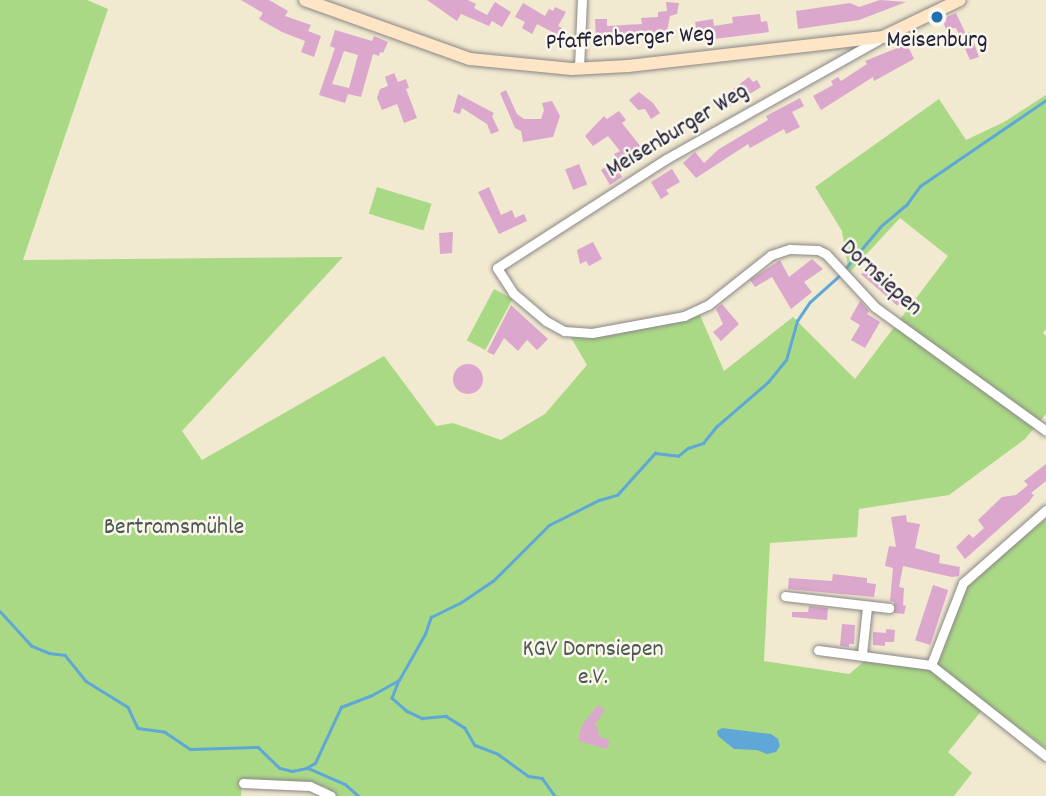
<!DOCTYPE html>
<html>
<head>
<meta charset="utf-8">
<style>
	body { margin:0 }
	#map { position:relative; width:1046px; height:796px; overflow:hidden; background:#f1e9d0; font-family:Dekko,sans-serif }
	div>[style] { position:absolute }
	.green>* { inset:0; background:#aad986; transform-origin:0 0 }
	.water>* { inset:0; background:#5ea7d6 }
	.stream>* { height:2.5px; margin:-1.25px; padding:0 1.25px; transform-origin:1.25px; border-radius:1.25px; background:#5ea7d6 }
	.building>* { inset:0; background:#dba7cd; transform-origin:0 0 }
	.round { border-radius:50% }
	.roads { filter:drop-shadow(0 0 2px #8a8686) drop-shadow(0 0 2px #8a8686) }
	.minor>* { height:9px; margin:-4.5px; padding:0 4.5px; transform-origin:4.5px; border-radius:4.5px; background:#fff }
	.secondary>* { height:12px; margin:-6px; padding:0 6px; transform-origin:6px; border-radius:6px; background:#fde5c5 }
	.dots>* { width:19px; height:19px; translate:-50% -50%; box-sizing:border-box; border:4px solid #fbf7ec; border-radius:50% }
	span { translate:-50% -50%; white-space:nowrap; text-align:center; line-height:1.15; -webkit-text-stroke:5px #fbf7ec; paint-order:stroke }
	.street-label { font-size:24px; color:#22223b }
	.poi-label { font-size:24px; color:#22223b }
	.park-label { font-size:24px; color:#4b5952 }
</style>
</head>
<body>
<div id="map">
	<div class="green">
		<div style="clip-path:polygon(0 0,87px 0,108px 9px,23px 260px,343px 257px,182px 431px,202px 460px,384px 356px,436px 426px,453px 423px,501px 440px,545px 414px,587px 365px,570px 336px,594px 338px,700px 315px,724px 371px,793px 317px,855px 379px,948px 256px,900px 218px,849px 273px,842px 231px,815px 187px,939px 99px,966px 140px,1004px 122px,1046px 95px,1046px 329px,1043px 333px,1046px 336px,1046px 414px,1025px 439px,949px 495px,859px 509px,857px 537px,770px 543px,764px 661px,849px 674px,866px 660px,931px 670px,939px 662px,964px 590px,974px 578px,1046px 519px,1046px 748px,987px 704px,948px 752px,972px 773px,954px 796px,336px 796px,326px 787px,311px 784px,242px 787px,241px 796px,0 796px)"></div>
		<div style="left:377px;top:187px;width:57px;height:28px;rotate:17deg"></div>
		<div style="left:494px;top:289px;width:21px;height:58px;rotate:28deg"></div>
	</div>
	<div class="water">
		<div style="clip-path:polygon(722px 728px,771px 734px,778px 739px,780px 746px,776px 752px,767px 754px,757px 750px,734px 749px,718px 736px,717px 731px)"></div>
	</div>
	<div class="stream">
		<div style="left:844px;top:270px;width:57px;rotate:-49.9deg"></div>
		<div style="left:881px;top:226px;width:34px;rotate:-40deg"></div>
		<div style="left:907px;top:204px;width:22px;rotate:-54deg"></div>
		<div style="left:920px;top:186px;width:153px;rotate:-34.3deg"></div>
		<div style="left:0;top:611px;width:47px;rotate:47.6deg"></div>
		<div style="left:32px;top:646px;width:18px;rotate:22deg"></div>
		<div style="left:49px;top:653px;width:16px;rotate:7deg"></div>
		<div style="left:65px;top:655px;width:33px;rotate:51deg"></div>
		<div style="left:86px;top:681px;width:49px;rotate:31.8deg"></div>
		<div style="left:128px;top:707px;width:23px;rotate:65deg"></div>
		<div style="left:138px;top:728px;width:27px;rotate:8deg"></div>
		<div style="left:165px;top:732px;width:30px;rotate:34deg"></div>
		<div style="left:190px;top:749px;width:68px;rotate:-1.7deg"></div>
		<div style="left:258px;top:747px;width:30px;rotate:44deg"></div>
		<div style="left:280px;top:768px;width:12px;rotate:14deg"></div>
		<div style="left:292px;top:771px;width:16px;rotate:-11deg"></div>
		<div style="left:308px;top:768px;width:40px;rotate:23.4deg"></div>
		<div style="left:345px;top:784px;width:18px;rotate:41deg"></div>
		<div style="left:398px;top:683px;width:16px;rotate:112deg"></div>
		<div style="left:392px;top:698px;width:20px;rotate:41deg"></div>
		<div style="left:407px;top:711px;width:17px;rotate:25deg"></div>
		<div style="left:422px;top:718px;width:24px;rotate:-5deg"></div>
		<div style="left:446px;top:716px;width:22px;rotate:32deg"></div>
		<div style="left:465px;top:728px;width:20px;rotate:60deg"></div>
		<div style="left:475px;top:745px;width:25px;rotate:21deg"></div>
		<div style="left:498px;top:754px;width:37px;rotate:36deg"></div>
		<div style="left:528px;top:776px;width:14px;rotate:8deg"></div>
		<div style="left:542px;top:778px;width:22px;rotate:54deg"></div>
		<div style="left:306px;top:768px;width:10px;rotate:-29deg"></div>
		<div style="left:315px;top:763px;width:62px;rotate:-65.1deg"></div>
		<div style="left:341px;top:707px;width:33px;rotate:-21deg"></div>
		<div style="left:372px;top:695px;width:31px;rotate:-29deg"></div>
		<div style="left:399px;top:680px;width:53px;rotate:-60.5deg"></div>
		<div style="left:425px;top:634px;width:18px;rotate:-71deg"></div>
		<div style="left:431px;top:617px;width:32px;rotate:-26deg"></div>
		<div style="left:460px;top:603px;width:40px;rotate:-34deg"></div>
		<div style="left:493px;top:581px;width:79px;rotate:-45deg"></div>
		<div style="left:549px;top:525px;width:56px;rotate:-26.6deg"></div>
		<div style="left:599px;top:500px;width:19px;rotate:-16deg"></div>
		<div style="left:617px;top:495px;width:57px;rotate:-47.9deg"></div>
		<div style="left:655px;top:453px;width:23px;rotate:7deg"></div>
		<div style="left:678px;top:456px;width:13px;rotate:-39deg"></div>
		<div style="left:688px;top:448px;width:16px;rotate:-18deg"></div>
		<div style="left:703px;top:443px;width:21px;rotate:-51deg"></div>
		<div style="left:716px;top:427px;width:69px;rotate:-40.9deg"></div>
		<div style="left:768px;top:382px;width:28px;rotate:-51deg"></div>
		<div style="left:786px;top:360px;width:41px;rotate:-74.2deg"></div>
		<div style="left:797px;top:321px;width:23px;rotate:-56deg"></div>
		<div style="left:810px;top:302px;width:40px;rotate:-42deg"></div>
	</div>
	<div class="building">
		<div style="clip-path:polygon(241px 0,269px 0,288px 11px,285px 16px,311px 25px,308px 31px,321px 36px,314px 57px,301px 52px,305px 41px,282px 32px,259px 19px,263px 13px)"></div>
		<div style="clip-path:polygon(427px 0,468px 0,476px 4px,474px 8px,487px 15px,495px 2px,511px 12px,502px 27px,492px 21px,489px 26px,461px 14px,457px 21px)"></div>
		<div style="clip-path:polygon(880px 0,906px 2px,859px 20px,798px 29px,796px 11px,850px 3px,859px 7px)"></div>
		<div style="clip-path:polygon(666px 2px,679px 3px,677px 14px,670px 16px,666px 36px,596px 40px,595px 19px,607px 19px,607px 26px,642px 24px,641px 18px,658px 17px,658px 12px,667px 11px)"></div>
		<div style="clip-path:polygon(523px 3px,545px 16px,549px 9px,553px 11px,555px 7px,566px 12px,558px 26px,562px 28px,558px 35px,537px 24px,532px 34px,522px 28px,525px 22px,515px 17px)"></div>
		<div style="clip-path:polygon(956px 13px,966px 34px,970px 32px,979px 57px,970px 60px,956px 28px,946px 29px,942px 19px)"></div>
		<div style="clip-path:polygon(760px 14px,761px 22px,767px 21px,769px 32px,698px 41px,695px 22px,713px 19px,714px 26px,733px 23px,732px 17px)"></div>
		<div style="clip-path:polygon(evenodd,335px 30px,372px 41px,374px 36px,388px 42px,383px 53px,380px 52px,379px 56px,373px 54px,361px 97px,348px 94px,345px 103px,319px 95px,335px 48px,330px 46px,335px 30px,344px 51px,358px 55px,349px 88px,332px 84px,344px 51px)"></div>
		<div style="clip-path:polygon(907px 44px,914px 59px,874px 81px,873px 77px,821px 110px,813px 96px,833px 85px,831px 81px,838px 77px,841px 81px,867px 64px,865px 61px)"></div>
		<div style="clip-path:polygon(394px 73px,398px 82px,406px 79px,409px 88px,406px 89px,417px 118px,404px 123px,397px 104px,382px 110px,377px 98px,380px 89px,388px 86px,385px 77px)"></div>
		<div style="clip-path:polygon(749px 77px,753px 82px,757px 80px,761px 87px,725px 109px,720px 99px)"></div>
		<div style="clip-path:polygon(506px 90px,517px 114px,524px 119px,541px 119px,544px 110px,542px 103px,552px 101px,560px 116px,553px 137px,523px 142px,521px 131px,515px 128px,500px 93px)"></div>
		<div style="clip-path:polygon(639px 92px,653px 103px,660px 113px,651px 119px,645px 109px,638px 110px,629px 100px)"></div>
		<div style="clip-path:polygon(458px 94px,494px 113px,492px 116px,499px 131px,491px 134px,487px 124px,462px 108px,460px 114px,453px 112px)"></div>
		<div style="clip-path:polygon(800px 98px,804px 106px,792px 112px,800px 127px,786px 134px,784px 129px,750px 148px,748px 144px,696px 178px,683px 163px,695px 152px,704px 163px,719px 149px,768px 120px,766px 116px)"></div>
		<div style="clip-path:polygon(619px 111px,626px 120px,622px 123px,641px 147px,634px 151px,638px 158px,617px 169px,622px 177px,610px 185px,601px 170px,618px 160px,614px 154px,620px 151px,608px 136px,593px 146px,585px 136px,604px 116px,607px 119px)"></div>
		<div style="left:579px;top:164px;width:22px;height:15px;rotate:68deg"></div>
		<div style="clip-path:polygon(672px 169px,680px 182px,666px 190px,669px 194px,661px 199px,651px 182px)"></div>
		<div style="clip-path:polygon(489px 187px,501px 215px,512px 210px,515px 218px,524px 214px,527px 221px,499px 234px,478px 192px)"></div>
		<div style="clip-path:polygon(453px 232px,452px 253px,440px 254px,439px 233px)"></div>
		<div style="clip-path:polygon(593px 242px,602px 259px,589px 266px,586px 261px,580px 264px,577px 250px)"></div>
		<div style="clip-path:polygon(812px 259px,823px 269px,804px 282px,812px 292px,791px 309px,772px 277px,755px 287px,750px 280px,780px 260px,789px 277px)"></div>
		<div style="left:871px;top:263px;width:48px;height:15px;rotate:41deg"></div>
		<div style="clip-path:polygon(860px 301px,869px 311px,867px 314px,880px 322px,865px 348px,851px 340px,860px 325px,850px 319px)"></div>
		<div style="clip-path:polygon(722px 304px,739px 324px,721px 341px,713px 332px,723px 324px,716px 309px)"></div>
		<div style="clip-path:polygon(511px 305px,548px 339px,537px 350px,527px 340px,518px 351px,504px 338px,494px 355px,487px 352px)"></div>
		<div class="round" style="left:453px;top:364px;width:30px;height:30px"></div>
		<div style="clip-path:polygon(1046px 464px,1046px 481px,1031px 493px,1034px 495px,1029px 502px,965px 559px,956px 547px,969px 534px,973px 538px,984px 528px,978px 520px,1002px 497px,1016px 495px,1028px 485px,1024px 481px)"></div>
		<div style="clip-path:polygon(906px 515px,907px 522px,920px 524px,915px 548px,940px 555px,939px 563px,960px 567px,959px 576px,952px 577px,903px 566px,899px 587px,904px 588px,903px 605px,906px 606px,904px 614px,894px 613px,894px 602px,890px 601px,893px 568px,885px 566px,889px 546px,896px 547px,891px 517px)"></div>
		<div style="clip-path:polygon(833px 574px,867px 578px,867px 583px,876px 584px,874px 597px,788px 589px,789px 578px,832px 581px)"></div>
		<div style="left:933px;top:585px;width:16px;height:58px;rotate:18deg"></div>
		<div style="clip-path:polygon(809px 606px,828px 608px,827px 620px,792px 617px,792px 612px,808px 612px)"></div>
		<div style="clip-path:polygon(842px 624px,855px 625px,854px 644px,849px 644px,849px 647px,840px 646px)"></div>
		<div style="clip-path:polygon(886px 629px,895px 630px,894px 642px,885px 642px,885px 646px,873px 645px,873px 632px,886px 633px)"></div>
		<div style="clip-path:polygon(598px 705px,605px 710px,594px 726px,598px 727px,599px 737px,610px 740px,607px 749px,578px 741px,582px 725px)"></div>
	</div>
	<div class="roads">
		<div class="minor">
			<div style="left:878px;top:40px;width:243px;rotate:150.7deg"></div>
			<div style="left:666px;top:159px;width:201px;rotate:147.2deg"></div>
			<div style="left:497px;top:268px;width:30px;rotate:57deg"></div>
			<div style="left:513px;top:293px;width:43px;rotate:40.3deg"></div>
			<div style="left:546px;top:321px;width:21px;rotate:29deg"></div>
			<div style="left:564px;top:331px;width:28px;rotate:4deg"></div>
			<div style="left:592px;top:333px;width:94px;rotate:-10.5deg"></div>
			<div style="left:684px;top:316px;width:26px;rotate:-25deg"></div>
			<div style="left:708px;top:305px;width:80px;rotate:-38.4deg"></div>
			<div style="left:771px;top:255px;width:20px;rotate:-18deg"></div>
			<div style="left:790px;top:249px;width:28px;rotate:2deg"></div>
			<div style="left:818px;top:250px;width:9px;rotate:27deg"></div>
			<div style="left:826px;top:254px;width:72px;rotate:47.2deg"></div>
			<div style="left:875px;top:307px;width:211px;rotate:35.9deg"></div>
			<div style="left:579px;top:68px;width:68px;rotate:-87.5deg"></div>
			<div style="left:785px;top:596px;width:105px;rotate:6.6deg"></div>
			<div style="left:818px;top:650px;width:114px;rotate:7.6deg"></div>
			<div style="left:931px;top:665px;width:147px;rotate:38.4deg"></div>
			<div style="left:862px;top:654px;width:47px;rotate:-83.9deg"></div>
			<div style="left:931px;top:665px;width:88px;rotate:-68.7deg"></div>
			<div style="left:963px;top:583px;width:111px;rotate:-41.3deg"></div>
			<div style="left:243px;top:783px;width:67px;rotate:2.6deg"></div>
			<div style="left:310px;top:786px;width:23px;rotate:25deg"></div>
		</div>
		<div class="secondary">
			<div style="left:305px;top:0;width:175px;rotate:19.7deg"></div>
			<div style="left:470px;top:59px;width:102px;rotate:5.6deg"></div>
			<div style="left:572px;top:69px;width:56px;rotate:-3.1deg"></div>
			<div style="left:628px;top:66px;width:257px;rotate:-6.5deg"></div>
			<div style="left:883px;top:37px;width:85px;rotate:-25.7deg"></div>
		</div>
	</div>
	<div class="dots">
		<div style="left:937px;top:17px;background:#1f6fb2"></div>
	</div>
	<div class="street-label">
		<span style="left:630px;top:40px;rotate:-3deg">Pfaffenberger Weg</span>
		<span style="left:678px;top:132px;rotate:-31deg">Meisenburger Weg</span>
		<span style="left:880px;top:279px;rotate:42deg">Dornsiepen</span>
	</div>
	<div class="poi-label">
		<span style="left:937px;top:42px">Meisenburg</span>
	</div>
	<div class="park-label">
		<span style="left:174px;top:529px">Bertramsmühle</span>
		<span style="left:593px;top:665px">KGV Dornsiepen<br>e.V.</span>
	</div>
</div>
</body>
</html>
